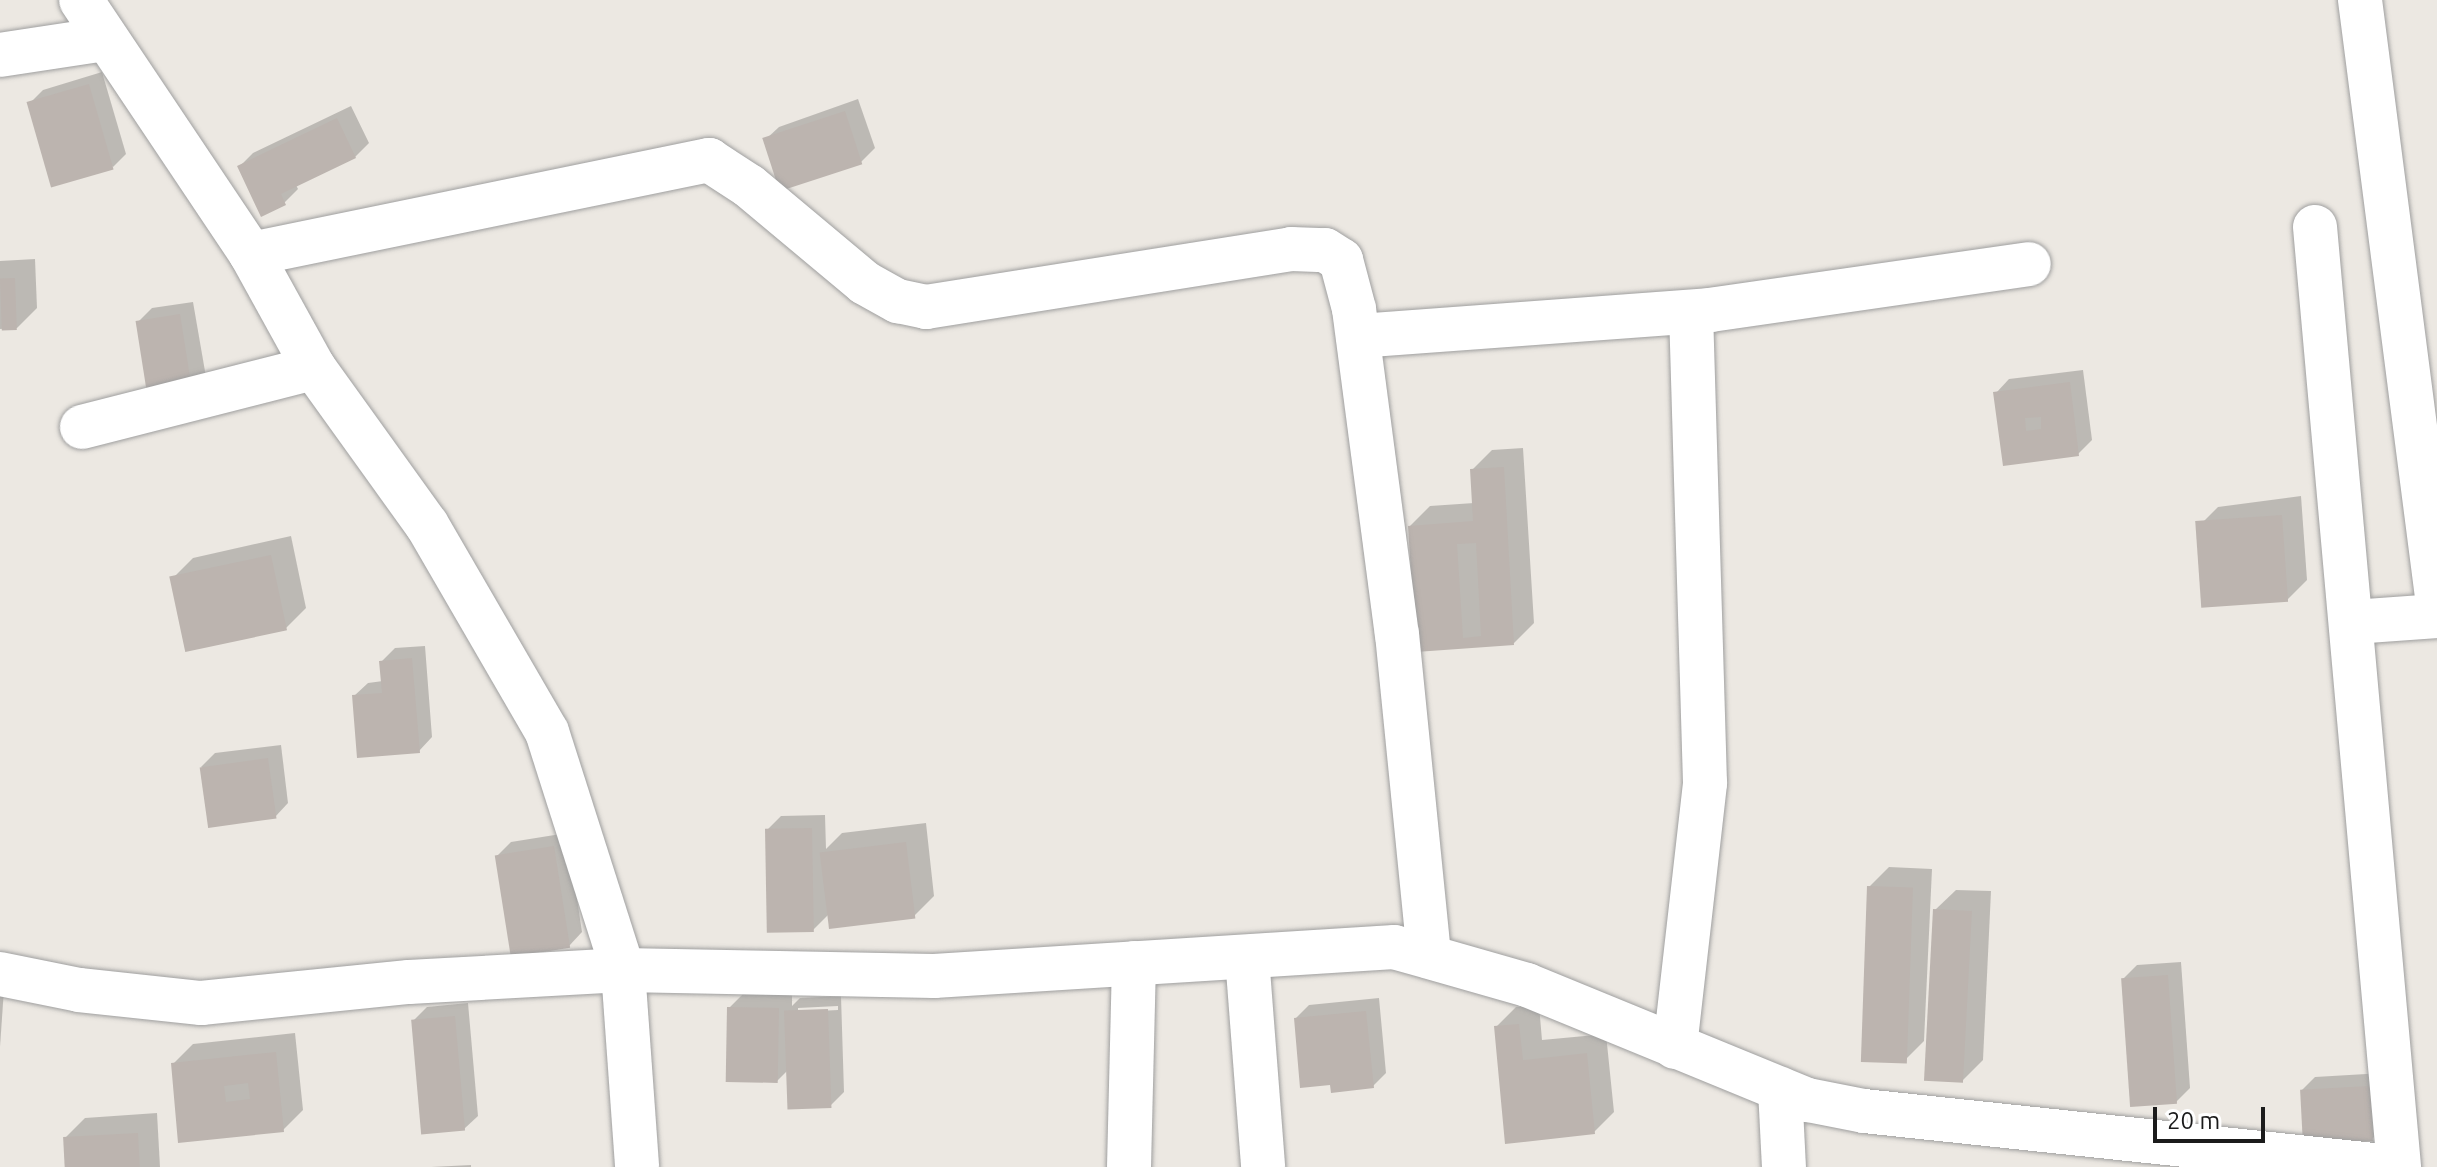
<!DOCTYPE html>
<html>
<head>
<meta charset="utf-8">
<style>
	body { margin:0 }
	#map { position:relative; width:2437px; height:1167px; overflow:hidden; background:#ece8e2; font-family:Ubuntu,sans-serif }
	div>[style] { position:absolute }
	.shadow>* { inset:0; background:#0003 }
	.building>* { inset:0; background:#bcb4af; transform-origin:0 0 }
	.roads { filter:drop-shadow(0 0 2px #9f9f9f) drop-shadow(0 0 2px #9f9f9f) }
	.minor>* { height:44px; margin:-22px; padding:0 22px; transform-origin:22px; border-radius:22px; background:#fff }
	span { translate:-50% -50%; white-space:nowrap; text-align:center; line-height:1.15; -webkit-text-stroke:6px #fff; paint-order:stroke }
	.scale { position:absolute; left:2153px; top:1107px; width:112px; height:36px; box-sizing:border-box; border:4px solid #1b1b1b; border-top:0; padding-left:10px; font-size:24px; line-height:28px; white-space:nowrap; color:#1b1b1b; -webkit-text-stroke:6px #fff; paint-order:stroke }
</style>
</head>
<body>
<div id="map">
	<div class="shadow">
		<div style="clip-path:polygon(102px 72px,126px 154px,113px 167px,30px 103px,43px 90px)"></div>
		<div style="clip-path:polygon(858px 99px,875px 148px,861px 162px,765px 140px,779px 127px)"></div>
		<div style="clip-path:polygon(351px 106px,369px 143px,355px 157px,296px 185px,298px 189px,284px 203px,239px 167px,253px 153px)"></div>
		<div style="clip-path:polygon(35px 259px,37px 308px,17px 328px,0 329px,0 261px)"></div>
		<div style="clip-path:polygon(193px 302px,206px 377px,192px 391px,138px 322px,152px 308px)"></div>
		<div style="clip-path:polygon(2083px 370px,2092px 440px,2078px 454px,2005px 464px,1996px 393px,2009px 379px)"></div>
		<div style="clip-path:polygon(1523px 448px,1534px 623px,1514px 643px,1418px 650px,1410px 526px,1430px 506px,1474px 503px,1472px 470px,1492px 450px)"></div>
		<div style="clip-path:polygon(2301px 496px,2307px 580px,2287px 600px,2198px 527px,2218px 507px)"></div>
		<div style="clip-path:polygon(291px 536px,306px 608px,286px 628px,173px 578px,193px 558px)"></div>
		<div style="clip-path:polygon(425px 646px,432px 737px,419px 751px,354px 696px,368px 683px,383px 681px,381px 662px,395px 648px)"></div>
		<div style="clip-path:polygon(281px 745px,288px 803px,275px 817px,201px 767px,215px 753px)"></div>
		<div style="clip-path:polygon(825px 815px,826px 849px,842px 833px,926px 823px,934px 896px,914px 916px,829px 914px,813px 930px,767px 830px,781px 816px)"></div>
		<div style="clip-path:polygon(567px 833px,582px 932px,569px 946px,497px 856px,511px 842px)"></div>
		<div style="clip-path:polygon(1889px 867px,1932px 869px,1924px 1041px,1904px 1061px,1869px 887px)"></div>
		<div style="clip-path:polygon(1956px 890px,1991px 891px,1983px 1060px,1963px 1080px,1935px 910px)"></div>
		<div style="clip-path:polygon(2181px 962px,2190px 1088px,2176px 1102px,2123px 979px,2137px 965px)"></div>
		<div style="clip-path:polygon(0 989px,4px 989px,0 1047px)"></div>
		<div style="clip-path:polygon(evenodd,743px 994px,792px 995px,792px 1006px,800px 998px,841px 996px,844px 1092px,830px 1106px,788px 1070px,777px 1081px,729px 1008px,743px 994px,838px 1006px,838px 1010px,798px 1012px,798px 1008px,838px 1006px)"></div>
		<div style="clip-path:polygon(1379px 998px,1386px 1073px,1373px 1086px,1332px 1083px,1296px 1018px,1309px 1005px)"></div>
		<div style="clip-path:polygon(468px 1003px,478px 1116px,464px 1129px,413px 1021px,427px 1007px)"></div>
		<div style="clip-path:polygon(1539px 1005px,1542px 1040px,1606px 1034px,1614px 1112px,1594px 1132px,1507px 1142px,1496px 1027px,1516px 1007px)"></div>
		<div style="clip-path:polygon(295px 1033px,303px 1110px,283px 1130px,180px 1141px,173px 1064px,193px 1044px)"></div>
		<div style="clip-path:polygon(2383px 1073px,2386px 1125px,2372px 1139px,2302px 1090px,2315px 1077px)"></div>
		<div style="clip-path:polygon(157px 1113px,160px 1167px,66px 1167px,65px 1138px,85px 1118px)"></div>
		<div style="clip-path:polygon(471px 1165px,471px 1167px,431px 1167px)"></div>
	</div>
	<div class="building">
		<div style="left:89px;top:84px;width:89px;height:65px;rotate:74deg"></div>
		<div style="left:845px;top:111px;width:56px;height:87px;rotate:72deg"></div>
		<div style="clip-path:polygon(337px 118px,356px 158px,281px 194px,286px 205px,261px 217px,237px 166px)"></div>
		<div style="left:15px;top:278px;width:52px;height:15px;rotate:88deg"></div>
		<div style="left:180px;top:314px;width:80px;height:45px;rotate:81deg"></div>
		<div style="clip-path:polygon(evenodd,2070px 382px,2079px 456px,2003px 466px,1993px 392px,2070px 382px,2041px 417px,2041px 429px,2026px 431px,2025px 418px,2041px 417px)"></div>
		<div style="clip-path:polygon(evenodd,1504px 467px,1514px 645px,1416px 652px,1408px 526px,1473px 521px,1470px 469px,1504px 467px,1476px 543px,1481px 636px,1463px 638px,1457px 544px,1476px 543px)"></div>
		<div style="left:2282px;top:515px;width:87px;height:87px;rotate:86deg"></div>
		<div style="left:271px;top:555px;width:77px;height:104px;rotate:78deg"></div>
		<div style="clip-path:polygon(412px 658px,420px 753px,357px 758px,352px 695px,382px 693px,379px 661px)"></div>
		<div style="left:268px;top:758px;width:61px;height:69px;rotate:82deg"></div>
		<div style="left:812px;top:828px;width:104px;height:47px;rotate:89deg"></div>
		<div style="left:906px;top:842px;width:77px;height:87px;rotate:83deg"></div>
		<div style="left:554px;top:846px;width:103px;height:60px;rotate:81deg"></div>
		<div style="left:1867px;top:886px;width:46px;height:176px;rotate:2deg"></div>
		<div style="left:1933px;top:909px;width:39px;height:172px;rotate:3deg"></div>
		<div style="left:2168px;top:975px;width:129px;height:47px;rotate:86deg"></div>
		<div style="left:727px;top:1007px;width:52px;height:75px;rotate:1deg"></div>
		<div style="left:828px;top:1009px;width:99px;height:44px;rotate:88deg"></div>
		<div style="clip-path:polygon(1366px 1011px,1374px 1088px,1331px 1093px,1330px 1085px,1300px 1088px,1294px 1018px)"></div>
		<div style="left:455px;top:1016px;width:115px;height:44px;rotate:85deg"></div>
		<div style="clip-path:polygon(1519px 1024px,1523px 1060px,1587px 1053px,1595px 1134px,1505px 1144px,1494px 1026px)"></div>
		<div style="clip-path:polygon(evenodd,276px 1052px,284px 1132px,178px 1143px,171px 1063px,276px 1052px,248px 1083px,250px 1099px,226px 1102px,224px 1086px,248px 1083px)"></div>
		<div style="left:2370px;top:1086px;width:55px;height:70px;rotate:87deg"></div>
		<div style="left:138px;top:1133px;width:34px;height:75px;rotate:87deg"></div>
	</div>
	<div class="roads">
		<div class="minor">
			<div style="left:81px;top:0;width:306px;rotate:56.2deg"></div>
			<div style="left:251px;top:254px;width:130px;rotate:61.1deg"></div>
			<div style="left:314px;top:368px;width:193px;rotate:54.3deg"></div>
			<div style="left:427px;top:525px;width:239px;rotate:59.9deg"></div>
			<div style="left:547px;top:732px;width:250px;rotate:72.3deg"></div>
			<div style="left:623px;top:970px;width:197px;rotate:85.9deg"></div>
			<div style="left:2360px;top:0;width:602px;rotate:82.65deg"></div>
			<div style="left:0;top:55px;width:106px;rotate:-8.7deg"></div>
			<div style="left:2315px;top:227px;width:944px;rotate:84.89deg"></div>
			<div style="left:251px;top:254px;width:468px;rotate:-11.6deg"></div>
			<div style="left:709px;top:160px;width:48px;rotate:33deg"></div>
			<div style="left:749px;top:186px;width:151px;rotate:39.9deg"></div>
			<div style="left:865px;top:283px;width:38px;rotate:29deg"></div>
			<div style="left:898px;top:301px;width:29px;rotate:12deg"></div>
			<div style="left:926px;top:307px;width:370px;rotate:-9deg"></div>
			<div style="left:1291px;top:249px;width:34px;rotate:2deg"></div>
			<div style="left:1325px;top:250px;width:19px;rotate:32deg"></div>
			<div style="left:1341px;top:260px;width:51px;rotate:75.1deg"></div>
			<div style="left:1354px;top:309px;width:328px;rotate:82.5deg"></div>
			<div style="left:1397px;top:634px;width:324px;rotate:84.3deg"></div>
			<div style="left:1358px;top:336px;width:353px;rotate:-4.2deg"></div>
			<div style="left:1710px;top:310px;width:322px;rotate:-8.2deg"></div>
			<div style="left:82px;top:427px;width:239px;rotate:-14.3deg"></div>
			<div style="left:2353px;top:622px;width:84px;rotate:-4.1deg"></div>
			<div style="left:1247px;top:957px;width:211px;rotate:85.6deg"></div>
			<div style="left:0;top:974px;width:81px;rotate:11.4deg"></div>
			<div style="left:79px;top:990px;width:123px;rotate:6.1deg"></div>
			<div style="left:201px;top:1003px;width:209px;rotate:-5.8deg"></div>
			<div style="left:409px;top:982px;width:214px;rotate:-3.2deg"></div>
			<div style="left:623px;top:970px;width:311px;rotate:1.1deg"></div>
			<div style="left:934px;top:976px;width:461px;rotate:-3.6deg"></div>
			<div style="left:1394px;top:947px;width:138px;rotate:15.9deg"></div>
			<div style="left:1527px;top:985px;width:304px;rotate:22.3deg"></div>
			<div style="left:1808px;top:1100px;width:57px;rotate:11.1deg"></div>
			<div style="left:1864px;top:1111px;width:531px;rotate:6.05deg"></div>
			<div style="left:1675px;top:1047px;width:266px;rotate:-83.5deg"></div>
			<div style="left:1705px;top:783px;width:471px;rotate:-91.7deg"></div>
			<div style="left:1780px;top:1089px;width:78px;rotate:87.1deg"></div>
			<div style="left:1129px;top:1167px;width:204px;rotate:-88.6deg"></div>
		</div>
	</div>
	<div class="scale">20 m</div>
</div>
</body>
</html>
